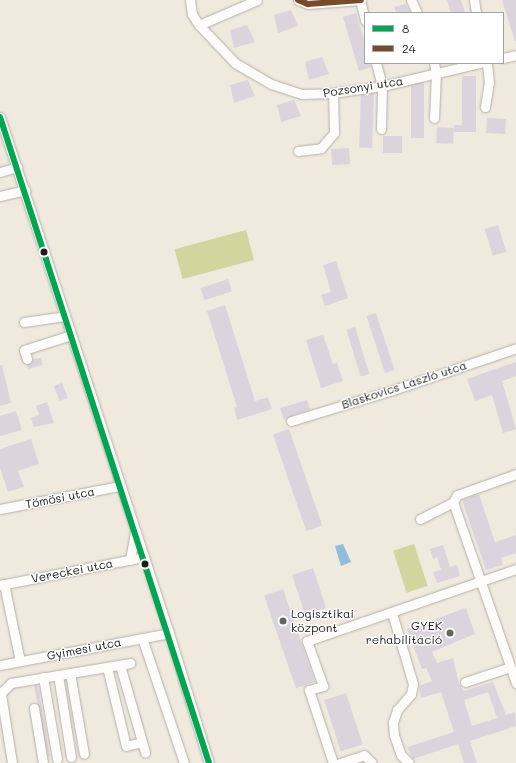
<!DOCTYPE html>
<html>
<head>
<meta charset="utf-8">
<style>
	body { margin:0 }
	#map { position:relative; width:516px; height:763px; overflow:hidden; background:#efe9de; font-family:Mali,sans-serif }
	div>[style] { position:absolute }
	.green>* { inset:0; background:#d2d69e; transform-origin:0 0 }
	.water>* { inset:0; background:#90bddd }
	.building>* { inset:0; background:#dcd4dd; transform-origin:0 0 }
	.roads { filter:drop-shadow(0 0 1px #b4b0aa) drop-shadow(0 0 1px #b4b0aa) }
	.minor>* { height:9px; margin:-4.5px; padding:0 4.5px; transform-origin:4.5px; border-radius:4.5px; background:#fdfcfa }
	.bus-1>* { height:6px; margin:-3px; padding:0 3px; transform-origin:3px; border-radius:3px; background:#00a651 }
	.bus-2>* { height:6px; margin:-3px; padding:0 3px; transform-origin:3px; border-radius:3px; background:#7a4b2a }
	.dots>* { width:11px; height:11px; translate:-50% -50%; box-sizing:border-box; border:2px solid #fff; border-radius:50% }
	span { translate:-50% -50%; white-space:nowrap; text-align:center; line-height:1.15; -webkit-text-stroke:3px #fff; paint-order:stroke }
	.street-label { font-size:12px; color:#1c1c1c }
	.poi-label { font-size:12px; color:#1c1c1c }
	.left { translate:0 -50%; text-align:left }
	.right { translate:-100% -50%; text-align:right }
	.legend { position:absolute; left:364px; top:12px; width:140px; height:52px; box-sizing:border-box; background:#fff; border:1px solid #a4a4a4; margin:0; padding:5px 7px; list-style:none; font-size:12px; color:#1c1c1c }
	.legend li { display:flex; align-items:center; gap:8px; height:20px }
	.legend b { width:20px; border:1px solid #a4a4a4 }
</style>
</head>
<body>
<div id="map">
	<div class="green">
		<div style="left:246px;top:230px;width:31px;height:74px;rotate:75deg"></div>
		<div style="left:414px;top:544px;width:44px;height:22px;rotate:72deg"></div>
	</div>
	<div class="water">
		<div style="clip-path:polygon(343px 544px,351px 562px,341px 566px,335px 546px)"></div>
	</div>
	<div class="building">
		<div style="clip-path:polygon(447px 0,461px 0,465px 13px,451px 13px)"></div>
		<div style="clip-path:polygon(502px 0,516px 0,516px 41px,515px 41px)"></div>
		<div style="clip-path:polygon(406px 4px,410px 13px,396px 13px,394px 7px)"></div>
		<div style="clip-path:polygon(291px 10px,298px 26px,278px 33px,274px 15px)"></div>
		<div style="clip-path:polygon(356px 13px,365px 43px,365px 63px,370px 63px,371px 67px,359px 71px,343px 17px)"></div>
		<div style="clip-path:polygon(247px 25px,255px 42px,234px 48px,230px 30px)"></div>
		<div style="clip-path:polygon(322px 57px,329px 74px,309px 80px,305px 62px)"></div>
		<div style="clip-path:polygon(462px 76px,476px 76px,476px 132px,454px 132px,454px 125px,462px 125px)"></div>
		<div style="clip-path:polygon(248px 80px,255px 96px,234px 103px,230px 85px)"></div>
		<div style="left:424px;top:82px;width:56px;height:13px;rotate:90deg"></div>
		<div style="left:374px;top:93px;width:55px;height:13px;rotate:92deg"></div>
		<div style="clip-path:polygon(294px 100px,301px 116px,281px 122px,277px 105px)"></div>
		<div style="left:487px;top:118px;width:19px;height:15px;rotate:3deg"></div>
		<div style="left:437px;top:127px;width:17px;height:16px;rotate:3deg"></div>
		<div style="left:383px;top:136px;width:19px;height:17px"></div>
		<div style="left:349px;top:148px;width:16px;height:18px;rotate:86deg"></div>
		<div style="left:498px;top:225px;width:28px;height:14px;rotate:73deg"></div>
		<div style="clip-path:polygon(336px 261px,348px 298px,325px 306px,321px 295px,331px 292px,323px 265px)"></div>
		<div style="left:228px;top:279px;width:13px;height:29px;rotate:72deg"></div>
		<div style="clip-path:polygon(225px 305px,255px 401px,268px 397px,272px 409px,237px 420px,234px 408px,237px 407px,207px 311px)"></div>
		<div style="left:376px;top:313px;width:60px;height:10px;rotate:72deg"></div>
		<div style="left:355px;top:327px;width:49px;height:9px;rotate:73deg"></div>
		<div style="clip-path:polygon(323px 335px,333px 364px,337px 363px,343px 381px,321px 388px,306px 340px)"></div>
		<div style="clip-path:polygon(41px 358px,43px 365px,28px 369px,27px 365px,33px 359px)"></div>
		<div style="clip-path:polygon(516px 362px,516px 376px,502px 381px,516px 429px,503px 433px,492px 395px,475px 401px,467px 379px)"></div>
		<div style="clip-path:polygon(0 365px,2px 365px,11px 403px,0 406px)"></div>
		<div style="left:62px;top:383px;width:16px;height:9px;rotate:68deg"></div>
		<div style="clip-path:polygon(307px 400px,310px 409px,284px 420px,280px 408px)"></div>
		<div style="clip-path:polygon(47px 402px,54px 423px,34px 427px,31px 418px,39px 415px,36px 406px)"></div>
		<div style="clip-path:polygon(16px 411px,22px 430px,0 436px,0 416px)"></div>
		<div style="left:289px;top:429px;width:102px;height:17px;rotate:71deg"></div>
		<div style="clip-path:polygon(31px 439px,39px 464px,18px 471px,24px 487px,8px 492px,0 468px,0 449px)"></div>
		<div style="clip-path:polygon(479px 494px,495px 542px,516px 535px,516px 553px,501px 558px,503px 565px,486px 570px,462px 500px)"></div>
		<div style="clip-path:polygon(443px 545px,450px 567px,457px 565px,460px 576px,437px 583px,433px 572px,441px 570px,437px 557px,433px 559px,430px 549px)"></div>
		<div style="left:313px;top:568px;width:42px;height:22px;rotate:72deg"></div>
		<div style="left:283px;top:589px;width:98px;height:20px;rotate:71deg"></div>
		<div style="clip-path:polygon(evenodd,466px 608px,475px 634px,432px 652px,437px 663px,453px 658px,459px 684px,464px 691px,493px 682px,506px 715px,515px 712px,516px 726px,470px 741px,477px 763px,464px 763px,458px 744px,413px 759px,407px 747px,454px 732px,441px 692px,421px 698px,419px 686px,432px 681px,426px 668px,422px 669px,407px 629px,466px 608px,488px 692px,497px 718px,472px 726px,464px 700px,488px 692px)"></div>
		<div style="clip-path:polygon(34px 685px,38px 685px,50px 756px,48px 757px)"></div>
		<div style="left:346px;top:693px;width:54px;height:23px;rotate:72deg"></div>
	</div>
	<div class="roads">
		<div class="minor">
			<div style="left:190px;top:0;width:14px;rotate:82deg"></div>
			<div style="left:192px;top:14px;width:13px;rotate:58deg"></div>
			<div style="left:199px;top:25px;width:52px;rotate:46.5deg"></div>
			<div style="left:235px;top:63px;width:42px;rotate:30.3deg"></div>
			<div style="left:271px;top:84px;width:33px;rotate:18deg"></div>
			<div style="left:302px;top:94px;width:31px;rotate:-2deg"></div>
			<div style="left:333px;top:93px;width:49px;rotate:-8.1deg"></div>
			<div style="left:382px;top:86px;width:101px;rotate:-13.2deg"></div>
			<div style="left:298px;top:0;width:11px;rotate:22deg"></div>
			<div style="left:308px;top:4px;width:53px;rotate:-4.3deg"></div>
			<div style="left:360px;top:0;width:21px;rotate:76deg"></div>
			<div style="left:411px;top:0;width:14px;rotate:65deg"></div>
			<div style="left:474px;top:0;width:13px;rotate:81deg"></div>
			<div style="left:199px;top:25px;width:63px;rotate:-23.3deg"></div>
			<div style="left:503px;top:58px;width:13px;rotate:-13deg"></div>
			<div style="left:376px;top:63px;width:24px;rotate:75deg"></div>
			<div style="left:382px;top:86px;width:43px;rotate:91.3deg"></div>
			<div style="left:434px;top:63px;width:10px;rotate:79deg"></div>
			<div style="left:436px;top:73px;width:45px;rotate:92.5deg"></div>
			<div style="left:485px;top:107px;width:24px;rotate:-81deg"></div>
			<div style="left:489px;top:83px;width:20px;rotate:-96deg"></div>
			<div style="left:0;top:117px;width:543px;rotate:71.87deg"></div>
			<div style="left:169px;top:633px;width:136px;rotate:72.9deg"></div>
			<div style="left:298px;top:151px;width:23px;rotate:-7deg"></div>
			<div style="left:321px;top:148px;width:20px;rotate:-49deg"></div>
			<div style="left:334px;top:133px;width:40px;rotate:-91.4deg"></div>
			<div style="left:0;top:172px;width:18px;rotate:-16deg"></div>
			<div style="left:0;top:196px;width:26px;rotate:-13deg"></div>
			<div style="left:24px;top:322px;width:41px;rotate:-8.3deg"></div>
			<div style="left:27px;top:359px;width:9px;rotate:-108deg"></div>
			<div style="left:24px;top:350px;width:49px;rotate:-17.7deg"></div>
			<div style="left:291px;top:421px;width:103px;rotate:-16.9deg"></div>
			<div style="left:390px;top:391px;width:133px;rotate:-18.8deg"></div>
			<div style="left:516px;top:474px;width:63px;rotate:160.4deg"></div>
			<div style="left:457px;top:495px;width:8px;rotate:120deg"></div>
			<div style="left:453px;top:502px;width:192px;rotate:70.8deg"></div>
			<div style="left:0;top:509px;width:122px;rotate:-10.9deg"></div>
			<div style="left:420px;top:519px;width:37px;rotate:-27deg"></div>
			<div style="left:130px;top:560px;width:28px;rotate:-80deg"></div>
			<div style="left:4px;top:584px;width:79px;rotate:78.3deg"></div>
			<div style="left:0;top:585px;width:147px;rotate:-11deg"></div>
			<div style="left:392px;top:613px;width:74px;rotate:73.5deg"></div>
			<div style="left:413px;top:684px;width:10px;rotate:101deg"></div>
			<div style="left:411px;top:694px;width:21px;rotate:131deg"></div>
			<div style="left:397px;top:710px;width:13px;rotate:108deg"></div>
			<div style="left:393px;top:722px;width:13px;rotate:86deg"></div>
			<div style="left:394px;top:735px;width:21px;rotate:71deg"></div>
			<div style="left:401px;top:755px;width:11px;rotate:45deg"></div>
			<div style="left:142px;top:638px;width:132px;rotate:71.4deg"></div>
			<div style="left:0;top:665px;width:172px;rotate:-10.7deg"></div>
			<div style="left:120px;top:665px;width:91px;rotate:74deg"></div>
			<div style="left:107px;top:667px;width:81px;rotate:76.5deg"></div>
			<div style="left:126px;top:746px;width:16px;rotate:-14deg"></div>
			<div style="left:70px;top:673px;width:82px;rotate:80.2deg"></div>
			<div style="left:58px;top:675px;width:83px;rotate:81deg"></div>
			<div style="left:43px;top:677px;width:83px;rotate:80.3deg"></div>
			<div style="left:465px;top:682px;width:47px;rotate:-18.4deg"></div>
			<div style="left:0;top:694px;width:16px;rotate:-45deg"></div>
			<div style="left:11px;top:683px;width:121px;rotate:-9.5deg"></div>
			<div style="left:1px;top:694px;width:70px;rotate:80.9deg"></div>
			<div style="left:34px;top:708px;width:56px;rotate:80.7deg"></div>
			<div style="left:333px;top:763px;width:77px;rotate:-108.2deg"></div>
			<div style="left:309px;top:690px;width:15px;rotate:-16deg"></div>
			<div style="left:323px;top:686px;width:48px;rotate:-109.6deg"></div>
			<div style="left:307px;top:641px;width:221px;rotate:-19deg"></div>
			<div style="left:340px;top:763px;width:25px;rotate:-18deg"></div>
			<div style="left:364px;top:755px;width:11px;rotate:45deg"></div>
		</div>
	</div>
	<div class="bus-1">
		<div style="left:0;top:117px;width:679px;rotate:72.07deg"></div>
	</div>
	<div class="bus-2">
		<div style="left:298px;top:0;width:11px;rotate:22deg"></div>
		<div style="left:308px;top:4px;width:53px;rotate:-4.3deg"></div>
	</div>
	<div class="dots">
		<div style="left:44px;top:252px;background:#1c1c1c"></div>
		<div style="left:145px;top:564px;background:#1c1c1c"></div>
		<div style="left:283px;top:621px;background:#666460"></div>
		<div style="left:450px;top:633px;background:#666460"></div>
	</div>
	<div class="street-label">
		<span style="left:363px;top:87px;rotate:-9deg">Pozsonyi utca</span>
		<span style="left:404px;top:385px;rotate:-18deg">Blaskovics László utca</span>
		<span style="left:60px;top:498px;rotate:-11deg">Tömösi utca</span>
		<span style="left:72px;top:571px;rotate:-11deg">Vereckei utca</span>
		<span style="left:84px;top:649px;rotate:-11deg">Gyimesi utca</span>
	</div>
	<div class="poi-label">
		<span class="left" style="left:291px;top:621px">Logisztikai<br>központ</span>
		<span class="right" style="left:442px;top:633px">GYEK<br>rehabilitáció</span>
	</div>
	<ul class="legend">
	<li><b style="height:5px;background:#00a651"></b>8</li>
	<li><b style="height:5px;background:#7a4b2a"></b>24</li>
	</ul>
</div>
</body>
</html>
